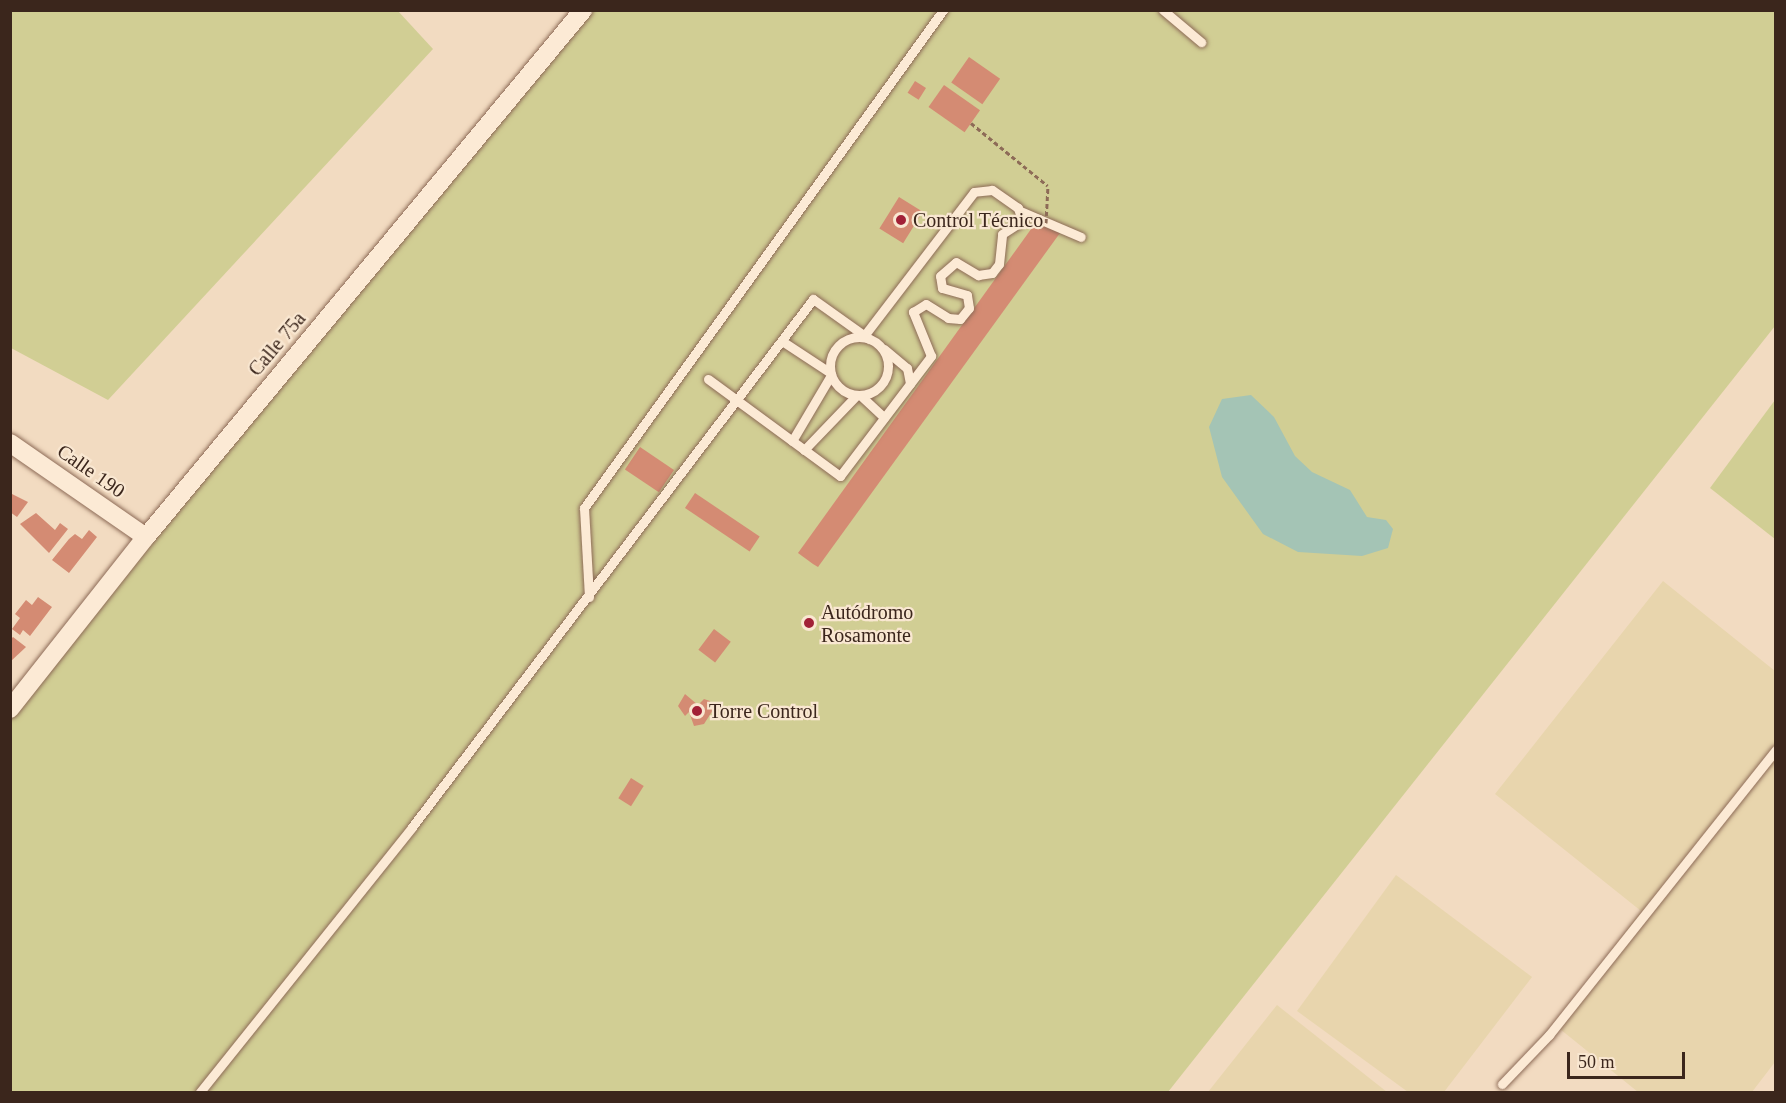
<!DOCTYPE html>
<html>
<head>
<meta charset="utf-8">
<style>
	body { margin:0 }
	#map { position:relative; width:1786px; height:1103px; overflow:hidden; background:#f2dbc1; font-family:Georgia,serif }
	div>[style] { position:absolute }
	.farmland>* { inset:0; background:#e8d5ad }
	.green>* { inset:0; background:#d1ce94 }
	.water>* { inset:0; background:#a4c4b5 }
	.building>* { inset:0; background:#d48b73; transform-origin:0 0 }
	.path>* { height:3px; margin-top:-1.5px; transform-origin:0; background:repeating-linear-gradient(90deg,#8d6b57 0 4.5px,transparent 0 7.5px) }
	.roads { filter:drop-shadow(0 0 2px #8d6b57) drop-shadow(0 0 2px #8d6b57) }
	.service>* { height:9px; margin:-4.5px; padding:0 4.5px; transform-origin:4.5px; border-radius:4.5px; background:#fcead5 }
	.service>.ring { margin:-4.5px; padding:0; box-sizing:content-box; background:none; border:9px solid #fcead5; border-radius:50% }
	.minor>* { height:18px; margin:-9px; padding:0 9px; transform-origin:9px; border-radius:9px; background:#fcead5 }
	.path-bridge>* { height:3px; margin-top:-1.5px; transform-origin:0; background:repeating-linear-gradient(90deg,#8d6b57 0 4.5px,transparent 0 7.5px) }
	.dots>* { width:16px; height:16px; translate:-50% -50%; box-sizing:border-box; border:3px solid #f9e7d1; border-radius:50% }
	span { translate:-50% -50%; white-space:nowrap; text-align:center; line-height:1.15; -webkit-text-stroke:4.5px #f9e7d1; paint-order:stroke }
	.poi-label { font-size:20px; color:#3b261c }
	.left { translate:0 -50%; text-align:left }
	.street-label { font-size:20px; color:#3b261c }
	.frame { position:absolute; inset:0; border:12px solid #3b261c; pointer-events:none }
	.scale { position:absolute; left:1567px; top:1052px; width:118px; height:27px; box-sizing:border-box; border:3px solid #3b261c; border-top:0; padding-left:8px; font-size:18px; line-height:21px; white-space:nowrap; color:#3b261c; -webkit-text-stroke:4px #f9e7d1; paint-order:stroke }
</style>
</head>
<body>
<div id="map">
	<div class="farmland">
		<div style="clip-path:polygon(1663px 581px,1775px 671px,1775px 1062px,1752px 1092px,1638px 1092px,1555px 1025px,1641px 911px,1495px 794px)"></div>
		<div style="clip-path:polygon(1396px 875px,1532px 977px,1444px 1092px,1408px 1092px,1297px 1011px)"></div>
		<div style="clip-path:polygon(1277px 1005px,1387px 1092px,1208px 1092px)"></div>
	</div>
	<div class="green">
		<div style="clip-path:polygon(10px 11px,398px 11px,433px 49px,108px 400px,11px 348px)"></div>
		<div style="clip-path:polygon(571px 11px,1775px 11px,1775px 326px,1168px 1092px,11px 1092px,10px 709px)"></div>
		<div style="clip-path:polygon(1775px 400px,1775px 539px,1710px 488px)"></div>
	</div>
	<div class="water">
		<div style="clip-path:polygon(1251px 395px,1274px 417px,1295px 456px,1312px 472px,1350px 490px,1367px 517px,1386px 520px,1393px 529px,1388px 548px,1362px 556px,1298px 552px,1263px 534px,1222px 477px,1209px 427px,1222px 399px)"></div>
	</div>
	<div class="building">
		<div style="left:969px;top:57px;width:38px;height:31px;rotate:35deg"></div>
		<div style="left:915px;top:81px;width:13px;height:14px;rotate:32deg"></div>
		<div style="left:944px;top:85px;width:44px;height:27px;rotate:35deg"></div>
		<div style="left:899px;top:197px;width:28px;height:37px;rotate:32deg"></div>
		<div style="clip-path:polygon(1039px 218px,1060px 233px,818px 567px,813px 564px,798px 553px)"></div>
		<div style="left:640px;top:447px;width:41px;height:27px;rotate:34deg"></div>
		<div style="clip-path:polygon(10px 493px,28px 502px,17px 517px,10px 512px)"></div>
		<div style="left:695px;top:493px;width:78px;height:18px;rotate:34deg"></div>
		<div style="clip-path:polygon(36px 513px,55px 530px,60px 523px,68px 529px,49px 553px,20px 524px)"></div>
		<div style="clip-path:polygon(89px 530px,97px 537px,69px 573px,52px 560px,69px 539px,75px 534px,82px 539px)"></div>
		<div style="clip-path:polygon(38px 597px,52px 607px,30px 636px,23px 630px,20px 635px,12px 629px,20px 618px,15px 614px,26px 600px,32px 605px)"></div>
		<div style="left:714px;top:629px;width:21px;height:26px;rotate:37deg"></div>
		<div style="clip-path:polygon(13px 637px,26px 647px,10px 662px,10px 640px)"></div>
		<div style="clip-path:polygon(685px 694px,698px 705px,704px 699px,710px 701px,713px 710px,704px 724px,694px 726px,689px 712px,685px 716px,678px 706px)"></div>
		<div style="left:631px;top:778px;width:15px;height:24px;rotate:32deg"></div>
	</div>
	<div class="path">
		<div style="left:971px;top:123px;width:99px;rotate:39.3deg"></div>
	</div>
	<div class="roads">
		<div class="service">
			<div style="left:1163px;top:10px;width:50px;rotate:40.1deg"></div>
			<div style="left:1020px;top:211px;width:66px;rotate:23.1deg"></div>
			<div class="ring" style="left:830px;top:337px;width:49px;height:49px"></div>
			<div style="left:782px;top:341px;width:56px;rotate:33.4deg"></div>
			<div style="left:884px;top:349px;width:30px;rotate:40deg"></div>
			<div style="left:907px;top:368px;width:16px;rotate:79deg"></div>
			<div style="left:708px;top:379px;width:164px;rotate:36.3deg"></div>
			<div style="left:840px;top:476px;width:151px;rotate:-52.8deg"></div>
			<div style="left:931px;top:356px;width:48px;rotate:-112.2deg"></div>
			<div style="left:913px;top:312px;width:15px;rotate:-32deg"></div>
			<div style="left:926px;top:304px;width:26px;rotate:32deg"></div>
			<div style="left:948px;top:318px;width:12px;rotate:5deg"></div>
			<div style="left:960px;top:319px;width:14px;rotate:-51deg"></div>
			<div style="left:969px;top:308px;width:13px;rotate:-99deg"></div>
			<div style="left:967px;top:295px;width:26px;rotate:-164deg"></div>
			<div style="left:942px;top:288px;width:12px;rotate:-99deg"></div>
			<div style="left:940px;top:276px;width:21px;rotate:-41deg"></div>
			<div style="left:956px;top:262px;width:26px;rotate:31deg"></div>
			<div style="left:978px;top:275px;width:14px;rotate:-8deg"></div>
			<div style="left:992px;top:273px;width:11px;rotate:-52deg"></div>
			<div style="left:999px;top:264px;width:30px;rotate:-84deg"></div>
			<div style="left:1002px;top:234px;width:24px;rotate:-33deg"></div>
			<div style="left:1022px;top:221px;width:14px;rotate:-107deg"></div>
			<div style="left:1018px;top:208px;width:32px;rotate:-145deg"></div>
			<div style="left:992px;top:190px;width:18px;rotate:174deg"></div>
			<div style="left:974px;top:192px;width:181px;rotate:127.4deg"></div>
			<div style="left:860px;top:395px;width:33px;rotate:43deg"></div>
			<div style="left:792px;top:441px;width:77px;rotate:-59.4deg"></div>
			<div style="left:804px;top:450px;width:76px;rotate:-46.1deg"></div>
			<div style="left:589px;top:597px;width:89px;rotate:-93.2deg"></div>
			<div style="left:584px;top:508px;width:614px;rotate:-54.21deg"></div>
			<div style="left:1502px;top:1084px;width:68px;rotate:-46.2deg"></div>
			<div style="left:1549px;top:1035px;width:364px;rotate:-51.5deg"></div>
			<div style="left:200px;top:1092px;width:339px;rotate:-51.3deg"></div>
			<div style="left:412px;top:827px;width:663px;rotate:-52.78deg"></div>
			<div style="left:813px;top:299px;width:69px;rotate:35.5deg"></div>
		</div>
		<div class="minor">
			<div style="left:10px;top:443px;width:165px;rotate:34.7deg"></div>
			<div style="left:10px;top:709px;width:219px;rotate:-51.7deg"></div>
			<div style="left:146px;top:537px;width:685px;rotate:-50.33deg"></div>
		</div>
	</div>
	<div class="path-bridge">
		<div style="left:1046px;top:223px;width:37px;rotate:-87deg"></div>
	</div>
	<div class="dots">
		<div style="left:901px;top:220px;background:#a22137"></div>
		<div style="left:809px;top:623px;background:#a22137"></div>
		<div style="left:697px;top:711px;background:#a22137"></div>
	</div>
	<div class="poi-label">
		<span class="left" style="left:913px;top:220px">Control Técnico</span>
		<span class="left" style="left:821px;top:624px">Autódromo<br>Rosamonte</span>
		<span class="left" style="left:709px;top:711px">Torre Control</span>
	</div>
	<div class="street-label">
		<span style="left:277px;top:344px;rotate:-50deg">Calle 75a</span>
		<span style="left:91px;top:471px;rotate:35deg">Calle 190</span>
	</div>
	<div class="frame"></div>
	<div class="scale">50 m</div>
</div>
</body>
</html>
